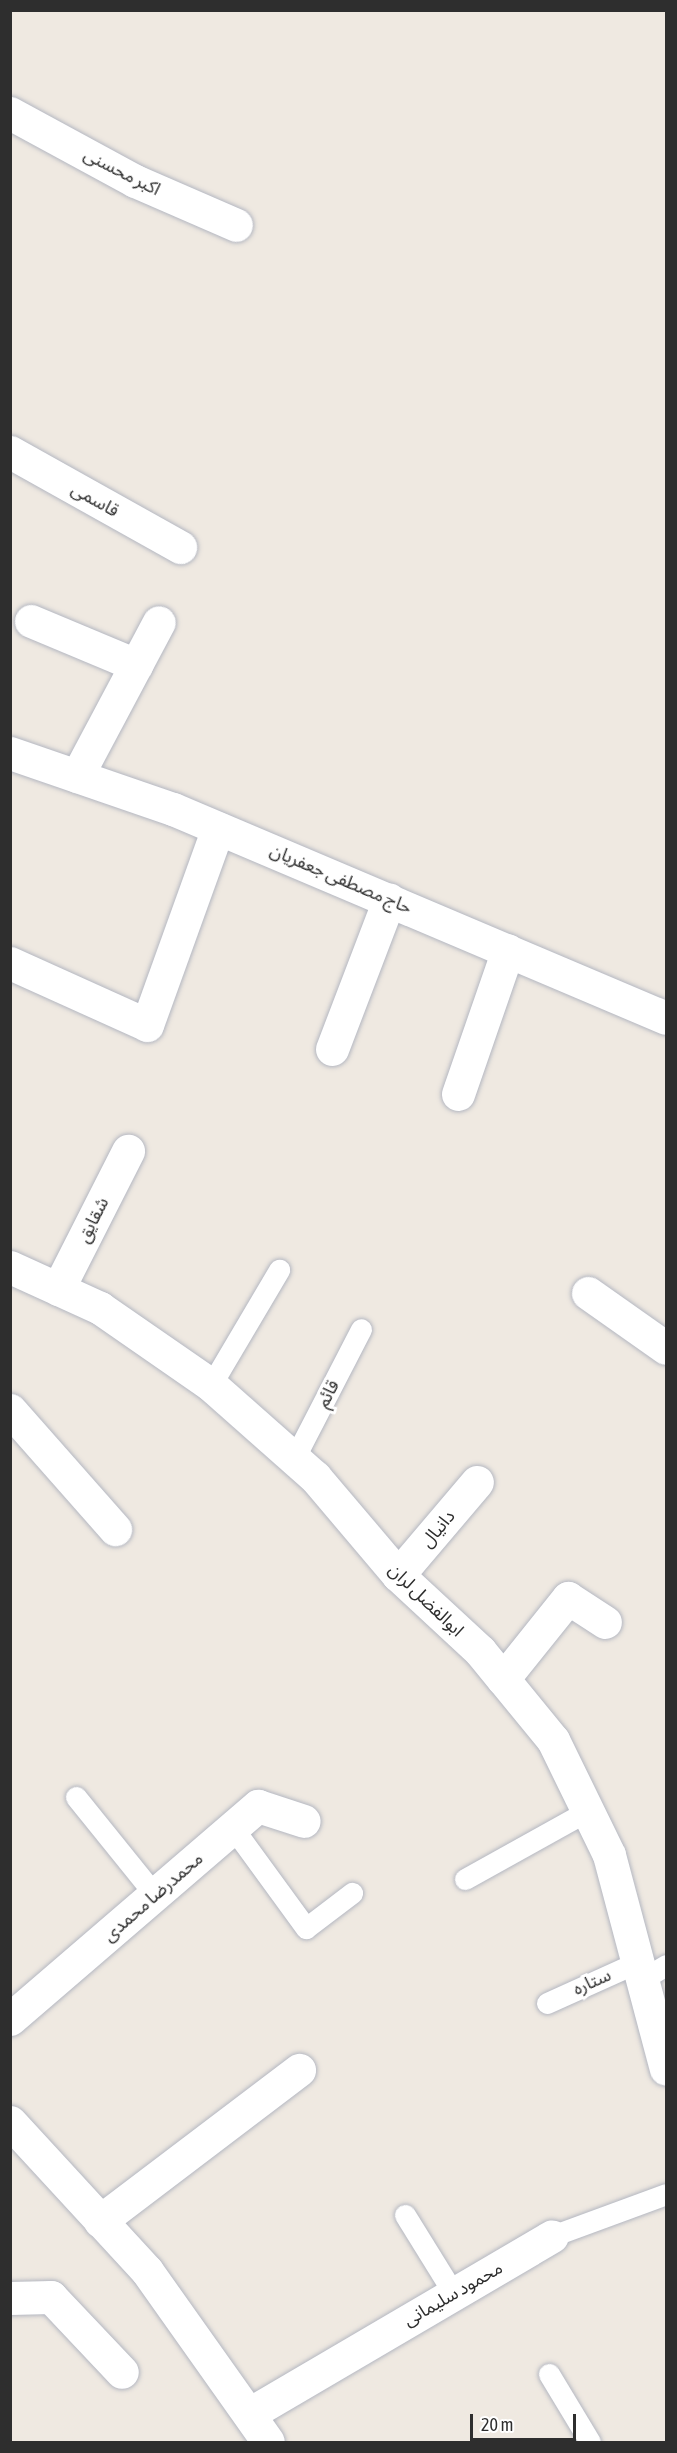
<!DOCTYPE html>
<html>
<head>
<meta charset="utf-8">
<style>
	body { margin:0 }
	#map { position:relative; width:677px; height:2453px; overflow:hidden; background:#efe9e1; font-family:"Asap Condensed","Noto Sans Arabic",sans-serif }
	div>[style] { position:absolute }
	.roads { filter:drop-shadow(0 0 2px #b4b7c1) drop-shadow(0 0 2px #b4b7c1) }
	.lane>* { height:21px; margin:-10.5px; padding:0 10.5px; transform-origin:10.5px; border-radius:10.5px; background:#fff }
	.street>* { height:33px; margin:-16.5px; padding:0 16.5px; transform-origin:16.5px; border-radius:16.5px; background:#fff }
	span { translate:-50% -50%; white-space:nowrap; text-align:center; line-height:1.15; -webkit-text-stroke:6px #fff; paint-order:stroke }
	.street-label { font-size:18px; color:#2e2e2e }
	.frame { position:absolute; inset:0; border:12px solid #2e2e2e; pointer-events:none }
	.scale { position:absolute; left:470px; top:2414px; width:106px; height:27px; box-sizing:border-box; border:3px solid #2e2e2e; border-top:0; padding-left:8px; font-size:18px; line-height:21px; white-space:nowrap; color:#2e2e2e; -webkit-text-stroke:4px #fff; paint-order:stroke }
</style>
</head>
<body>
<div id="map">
	<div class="roads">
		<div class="lane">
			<div style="left:211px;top:1385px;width:134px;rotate:-59.4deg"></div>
			<div style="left:294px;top:1459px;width:146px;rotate:-62.7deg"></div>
			<div style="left:76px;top:1797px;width:126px;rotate:51.1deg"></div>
			<div style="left:233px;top:1828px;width:124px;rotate:53.9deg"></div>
			<div style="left:306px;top:1928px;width:58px;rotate:-37.3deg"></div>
			<div style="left:465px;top:1879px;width:140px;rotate:-29.1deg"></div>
			<div style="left:643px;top:1979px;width:27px;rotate:-31deg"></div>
			<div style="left:547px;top:2003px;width:100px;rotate:-24.3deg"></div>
			<div style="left:405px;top:2215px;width:93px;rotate:58.2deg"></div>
			<div style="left:552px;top:2236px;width:121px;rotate:-20.2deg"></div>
			<div style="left:549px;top:2374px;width:79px;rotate:58.9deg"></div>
		</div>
		<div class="street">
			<div style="left:10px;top:113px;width:142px;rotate:28.5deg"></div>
			<div style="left:135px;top:181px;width:110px;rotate:23.5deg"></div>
			<div style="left:10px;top:452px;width:195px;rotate:29.2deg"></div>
			<div style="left:31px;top:621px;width:114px;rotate:22.7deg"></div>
			<div style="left:10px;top:753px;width:172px;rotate:19deg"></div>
			<div style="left:173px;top:809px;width:535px;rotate:22.97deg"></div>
			<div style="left:77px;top:776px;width:174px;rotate:-62deg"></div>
			<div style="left:10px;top:963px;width:150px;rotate:24.3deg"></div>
			<div style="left:147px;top:1025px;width:209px;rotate:-70.2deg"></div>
			<div style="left:332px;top:1049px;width:160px;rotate:-69.1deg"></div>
			<div style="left:458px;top:1094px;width:152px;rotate:-70.9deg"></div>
			<div style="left:10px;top:1267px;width:99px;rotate:24.5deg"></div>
			<div style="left:100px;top:1308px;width:135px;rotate:34.7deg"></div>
			<div style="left:211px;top:1385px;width:139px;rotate:41.5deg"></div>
			<div style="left:315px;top:1477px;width:128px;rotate:49.7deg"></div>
			<div style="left:398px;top:1575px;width:112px;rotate:42.8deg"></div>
			<div style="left:480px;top:1651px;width:36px;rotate:51deg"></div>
			<div style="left:503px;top:1679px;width:79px;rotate:50.7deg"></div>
			<div style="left:553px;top:1740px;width:128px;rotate:64deg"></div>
			<div style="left:609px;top:1855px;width:221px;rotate:75.1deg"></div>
			<div style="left:58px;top:1289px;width:155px;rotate:-63.1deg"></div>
			<div style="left:588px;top:1293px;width:95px;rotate:35.2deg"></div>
			<div style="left:10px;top:1410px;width:159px;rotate:48.6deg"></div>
			<div style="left:398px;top:1575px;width:122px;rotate:-49.7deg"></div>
			<div style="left:503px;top:1679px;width:104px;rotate:-51.3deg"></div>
			<div style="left:568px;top:1598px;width:44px;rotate:33deg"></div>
			<div style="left:10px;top:2019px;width:327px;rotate:-40.7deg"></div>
			<div style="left:258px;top:1806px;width:48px;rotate:18.1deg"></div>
			<div style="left:10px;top:2122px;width:202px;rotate:47.4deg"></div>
			<div style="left:147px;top:2271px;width:209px;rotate:54.7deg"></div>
			<div style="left:100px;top:2221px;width:250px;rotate:-37.2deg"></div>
			<div style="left:10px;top:2298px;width:41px;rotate:-1.4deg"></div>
			<div style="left:51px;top:2297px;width:103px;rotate:46.6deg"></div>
			<div style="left:249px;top:2414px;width:351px;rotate:-30.4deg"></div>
		</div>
	</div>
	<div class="street-label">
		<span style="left:122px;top:172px;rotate:27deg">اکبر محسنی</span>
		<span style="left:95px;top:500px;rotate:29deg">قاسمی</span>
		<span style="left:341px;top:879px;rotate:23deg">حاج مصطفی جعفریان</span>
		<span style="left:93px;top:1220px;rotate:-63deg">شقایق</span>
		<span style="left:328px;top:1394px;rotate:-63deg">قائم</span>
		<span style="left:438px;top:1529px;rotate:-50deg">دانیال</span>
		<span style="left:426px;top:1600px;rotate:44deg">ابوالفضل لران</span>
		<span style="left:153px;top:1897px;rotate:-41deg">محمدرضا محمدی</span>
		<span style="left:592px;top:1982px;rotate:-24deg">ستاره</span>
		<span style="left:453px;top:2294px;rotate:-30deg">محمود سلیمانی</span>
	</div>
	<div class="frame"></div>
	<div class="scale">20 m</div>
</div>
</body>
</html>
